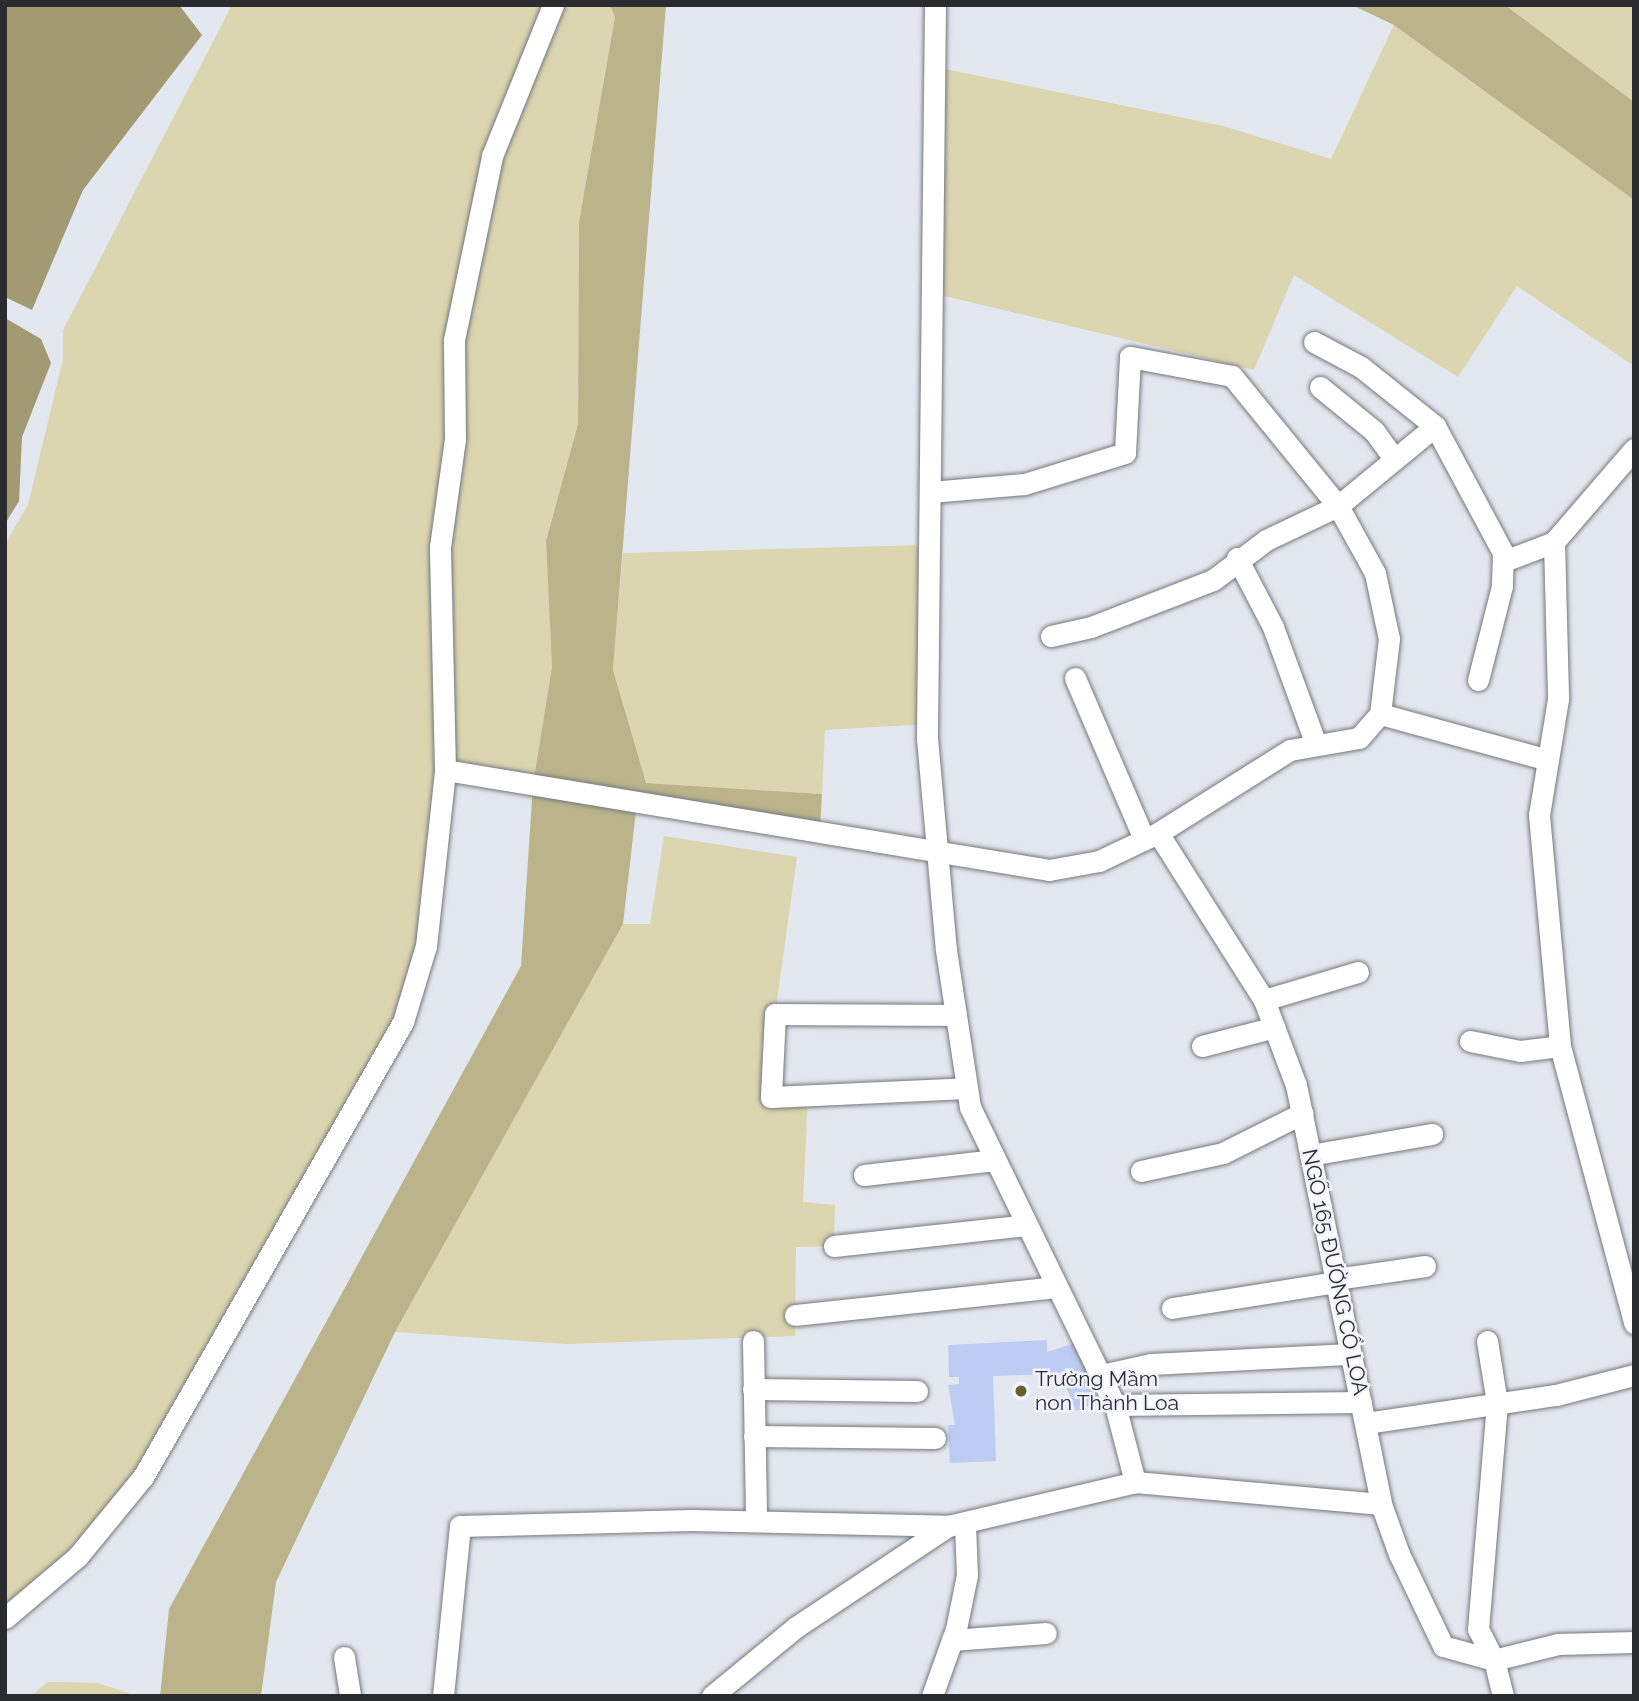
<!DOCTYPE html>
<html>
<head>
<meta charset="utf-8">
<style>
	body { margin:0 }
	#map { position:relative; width:1639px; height:1701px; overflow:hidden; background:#e3e7ef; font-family:Raleway,sans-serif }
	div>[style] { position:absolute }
	.green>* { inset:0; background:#dbd5b0 }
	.forest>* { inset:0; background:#bbb48b }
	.water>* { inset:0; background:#a19a72 }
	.building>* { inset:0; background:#bcccf2 }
	.roads { filter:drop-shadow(0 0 2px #75787f) drop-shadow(0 0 2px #75787f) }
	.street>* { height:21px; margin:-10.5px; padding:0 10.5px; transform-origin:10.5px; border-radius:10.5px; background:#fff }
	.dots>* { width:19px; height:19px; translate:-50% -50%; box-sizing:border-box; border:4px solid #f1f4fd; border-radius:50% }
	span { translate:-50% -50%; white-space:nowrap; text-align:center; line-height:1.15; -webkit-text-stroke:5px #f1f4fd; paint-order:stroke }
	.street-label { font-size:21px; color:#2a2b2e }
	.poi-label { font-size:21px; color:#2a2b2e }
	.left { translate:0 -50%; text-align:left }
	.frame { position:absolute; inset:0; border:7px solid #2a2b2e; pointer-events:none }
</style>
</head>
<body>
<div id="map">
	<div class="green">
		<div style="clip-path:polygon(232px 5px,610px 5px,615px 17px,579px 222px,578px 424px,546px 541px,552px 667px,533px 784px,445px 770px,403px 1022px,143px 1477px,5px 1618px,5px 544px,28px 505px,63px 359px,63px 330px)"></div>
		<div style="clip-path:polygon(1505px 5px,1634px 5px,1634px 102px)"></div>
		<div style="clip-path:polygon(1394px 25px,1634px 200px,1634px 366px,1517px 286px,1458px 377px,1294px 275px,1254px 370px,932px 293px,935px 67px,1223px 126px,1331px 159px)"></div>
		<div style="clip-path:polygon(929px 545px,927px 724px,825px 730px,822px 794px,645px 783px,613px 670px,623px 553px)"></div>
		<div style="clip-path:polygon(664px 836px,797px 857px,775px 1014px,771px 1096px,808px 1095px,803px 1202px,835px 1205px,834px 1246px,796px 1247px,795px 1336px,567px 1344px,395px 1332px,623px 924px,650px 924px)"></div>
		<div style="clip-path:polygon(48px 1682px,98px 1683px,137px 1696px,31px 1696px)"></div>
	</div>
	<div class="forest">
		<div style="clip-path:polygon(610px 5px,666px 5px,613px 670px,646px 783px,822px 794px,820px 831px,637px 802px,623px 924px,395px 1332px,276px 1582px,261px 1696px,160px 1696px,169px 1609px,521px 966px,533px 784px,552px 667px,546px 541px,578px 424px,579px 222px,615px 17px)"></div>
		<div style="clip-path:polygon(1352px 5px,1505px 5px,1634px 102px,1634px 200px,1394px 25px)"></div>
	</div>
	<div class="water">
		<div style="clip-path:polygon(5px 5px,179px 5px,202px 35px,83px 190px,32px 310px,5px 297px)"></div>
		<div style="clip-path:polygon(5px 318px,41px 339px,51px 363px,22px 437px,19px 501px,5px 524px)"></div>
	</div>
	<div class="building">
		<div style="clip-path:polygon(1047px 1340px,1047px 1352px,1075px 1343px,1099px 1402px,1076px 1411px,1061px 1374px,993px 1376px,996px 1461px,950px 1463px,948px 1425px,955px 1425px,948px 1385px,959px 1384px,959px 1377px,949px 1377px,948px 1345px)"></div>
	</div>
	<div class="roads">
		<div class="street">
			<div style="left:935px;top:5px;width:733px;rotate:90.63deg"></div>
			<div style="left:927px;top:738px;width:213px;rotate:84.9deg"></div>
			<div style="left:946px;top:950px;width:159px;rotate:81.3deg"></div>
			<div style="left:970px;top:1107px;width:331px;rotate:64.1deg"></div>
			<div style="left:1115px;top:1405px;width:80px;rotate:75.4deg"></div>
			<div style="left:1314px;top:342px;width:53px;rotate:28deg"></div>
			<div style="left:1361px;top:367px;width:95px;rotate:38.6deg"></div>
			<div style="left:1435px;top:426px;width:144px;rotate:61.8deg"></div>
			<div style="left:1503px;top:553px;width:33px;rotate:92deg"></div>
			<div style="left:1502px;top:586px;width:97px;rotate:104.3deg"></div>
			<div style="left:1320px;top:387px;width:70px;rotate:39.2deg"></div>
			<div style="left:1374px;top:431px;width:32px;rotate:54deg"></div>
			<div style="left:1634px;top:449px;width:123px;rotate:130.7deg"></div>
			<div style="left:1554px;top:542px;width:157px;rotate:88.5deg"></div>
			<div style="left:1558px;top:699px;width:118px;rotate:99.3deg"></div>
			<div style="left:1539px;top:815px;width:232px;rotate:84.8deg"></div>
			<div style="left:1560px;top:1046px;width:287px;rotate:75deg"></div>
			<div style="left:1237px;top:558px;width:78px;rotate:62.4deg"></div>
			<div style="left:1273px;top:627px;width:122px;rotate:69.9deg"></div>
			<div style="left:1504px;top:561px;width:53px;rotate:-20.8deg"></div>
			<div style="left:1051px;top:636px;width:41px;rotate:-12.7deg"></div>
			<div style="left:1091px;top:627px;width:131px;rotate:-21.1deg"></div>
			<div style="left:1213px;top:580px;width:66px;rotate:-37deg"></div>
			<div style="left:1266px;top:540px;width:80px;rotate:-25.3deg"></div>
			<div style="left:1338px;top:506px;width:126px;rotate:-39.5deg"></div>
			<div style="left:1075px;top:678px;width:175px;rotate:66.8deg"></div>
			<div style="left:1380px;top:714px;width:174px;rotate:15.3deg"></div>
			<div style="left:445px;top:770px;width:612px;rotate:9.4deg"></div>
			<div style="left:1049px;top:870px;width:51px;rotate:-10.2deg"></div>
			<div style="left:1099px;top:861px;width:65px;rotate:-25.4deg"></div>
			<div style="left:1158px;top:833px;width:156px;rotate:-32.2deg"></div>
			<div style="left:1290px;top:750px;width:70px;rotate:-9.9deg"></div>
			<div style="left:1359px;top:738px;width:32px;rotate:-49deg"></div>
			<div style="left:1380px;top:714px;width:76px;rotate:-83.2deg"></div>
			<div style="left:1389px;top:639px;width:67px;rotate:-102deg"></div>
			<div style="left:1375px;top:573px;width:77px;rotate:-118.9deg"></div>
			<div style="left:1338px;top:506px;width:168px;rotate:-129.2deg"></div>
			<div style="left:1232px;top:376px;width:104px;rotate:-169.4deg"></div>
			<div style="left:1130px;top:357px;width:96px;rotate:93deg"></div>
			<div style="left:1125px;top:453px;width:106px;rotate:162.9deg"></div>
			<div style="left:1024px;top:484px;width:94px;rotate:175.1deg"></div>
			<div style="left:1158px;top:833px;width:198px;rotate:57.6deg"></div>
			<div style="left:1264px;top:1000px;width:91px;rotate:69.4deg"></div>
			<div style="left:1296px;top:1085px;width:428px;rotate:78.5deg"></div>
			<div style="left:1381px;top:1504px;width:53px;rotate:70.2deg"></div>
			<div style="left:1399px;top:1554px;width:102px;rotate:64.4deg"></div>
			<div style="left:1443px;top:1646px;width:53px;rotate:15.4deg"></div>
			<div style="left:1494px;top:1660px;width:37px;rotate:76deg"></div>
			<div style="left:1264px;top:1000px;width:98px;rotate:-16.6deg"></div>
			<div style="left:956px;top:1015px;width:181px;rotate:-179.7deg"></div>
			<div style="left:775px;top:1014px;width:83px;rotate:92.8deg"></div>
			<div style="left:771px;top:1097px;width:196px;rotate:-2.6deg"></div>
			<div style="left:1470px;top:1041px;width:51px;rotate:11.3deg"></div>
			<div style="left:1520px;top:1051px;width:40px;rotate:-7.1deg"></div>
			<div style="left:1202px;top:1046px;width:75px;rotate:-14.6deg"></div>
			<div style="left:1310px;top:1155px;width:124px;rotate:-9.8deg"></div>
			<div style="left:1141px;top:1171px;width:84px;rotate:-12.4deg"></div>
			<div style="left:1223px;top:1153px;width:89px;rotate:-26.6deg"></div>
			<div style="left:864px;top:1175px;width:132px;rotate:-6.5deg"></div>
			<div style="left:834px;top:1246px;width:193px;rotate:-6.2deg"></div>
			<div style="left:1336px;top:1279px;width:90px;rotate:-8.3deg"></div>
			<div style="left:1172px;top:1308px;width:167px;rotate:-9deg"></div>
			<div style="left:795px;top:1315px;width:262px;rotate:-6.1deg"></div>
			<div style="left:753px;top:1341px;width:180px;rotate:89deg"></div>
			<div style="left:1487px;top:1341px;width:63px;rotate:80.8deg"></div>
			<div style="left:1497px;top:1403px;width:227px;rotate:94.8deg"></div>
			<div style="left:1478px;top:1629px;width:35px;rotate:63deg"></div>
			<div style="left:1494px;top:1660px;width:66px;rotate:-14deg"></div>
			<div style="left:1558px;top:1644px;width:76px;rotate:-1.5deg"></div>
			<div style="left:1097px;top:1376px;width:55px;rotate:-12.5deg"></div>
			<div style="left:1151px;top:1364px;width:200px;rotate:-2.9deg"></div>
			<div style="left:753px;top:1389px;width:164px;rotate:0.7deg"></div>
			<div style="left:1115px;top:1405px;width:246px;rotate:-0.7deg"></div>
			<div style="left:1366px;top:1423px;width:192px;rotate:-8.4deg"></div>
			<div style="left:1556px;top:1395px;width:81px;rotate:-14.4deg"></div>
			<div style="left:754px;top:1436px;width:181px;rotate:0.6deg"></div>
			<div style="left:5px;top:1618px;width:96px;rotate:-40.3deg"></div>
			<div style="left:78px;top:1556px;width:102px;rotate:-50.6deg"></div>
			<div style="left:143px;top:1477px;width:524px;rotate:-60.26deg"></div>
			<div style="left:403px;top:1022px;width:79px;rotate:-73.2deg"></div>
			<div style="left:426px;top:946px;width:177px;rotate:-83.8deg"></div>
			<div style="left:445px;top:770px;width:223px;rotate:-91.3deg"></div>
			<div style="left:440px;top:547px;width:109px;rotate:-82.1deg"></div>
			<div style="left:455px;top:439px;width:99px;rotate:-90.6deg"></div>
			<div style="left:454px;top:340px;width:188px;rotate:-78.3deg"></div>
			<div style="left:492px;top:156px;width:163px;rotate:-68deg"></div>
			<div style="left:952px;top:1640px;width:94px;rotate:-4.3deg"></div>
			<div style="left:344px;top:1657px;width:39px;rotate:81deg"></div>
			<div style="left:443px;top:1696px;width:171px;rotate:-84.3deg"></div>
			<div style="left:460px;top:1526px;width:231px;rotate:-1.5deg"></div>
			<div style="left:691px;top:1520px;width:257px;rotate:1.3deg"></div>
			<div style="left:948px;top:1526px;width:192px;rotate:-13.2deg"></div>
			<div style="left:1135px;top:1482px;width:247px;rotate:5.1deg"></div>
			<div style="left:712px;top:1696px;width:109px;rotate:-39.4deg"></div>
			<div style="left:796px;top:1627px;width:182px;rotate:-33.6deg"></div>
			<div style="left:932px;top:1696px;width:71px;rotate:-70.3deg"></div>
			<div style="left:956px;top:1629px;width:55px;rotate:-78.5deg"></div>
			<div style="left:967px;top:1575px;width:50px;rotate:-92.3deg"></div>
		</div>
	</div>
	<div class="dots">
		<div style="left:1021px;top:1391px;background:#69602d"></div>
	</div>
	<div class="street-label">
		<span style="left:1335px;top:1272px;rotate:78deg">NGÕ 165 ĐƯỜNG CỔ LOA</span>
	</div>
	<div class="poi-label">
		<span class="left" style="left:1035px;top:1391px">Trường Mầm<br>non Thành Loa</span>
	</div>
	<div class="frame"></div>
</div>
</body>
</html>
